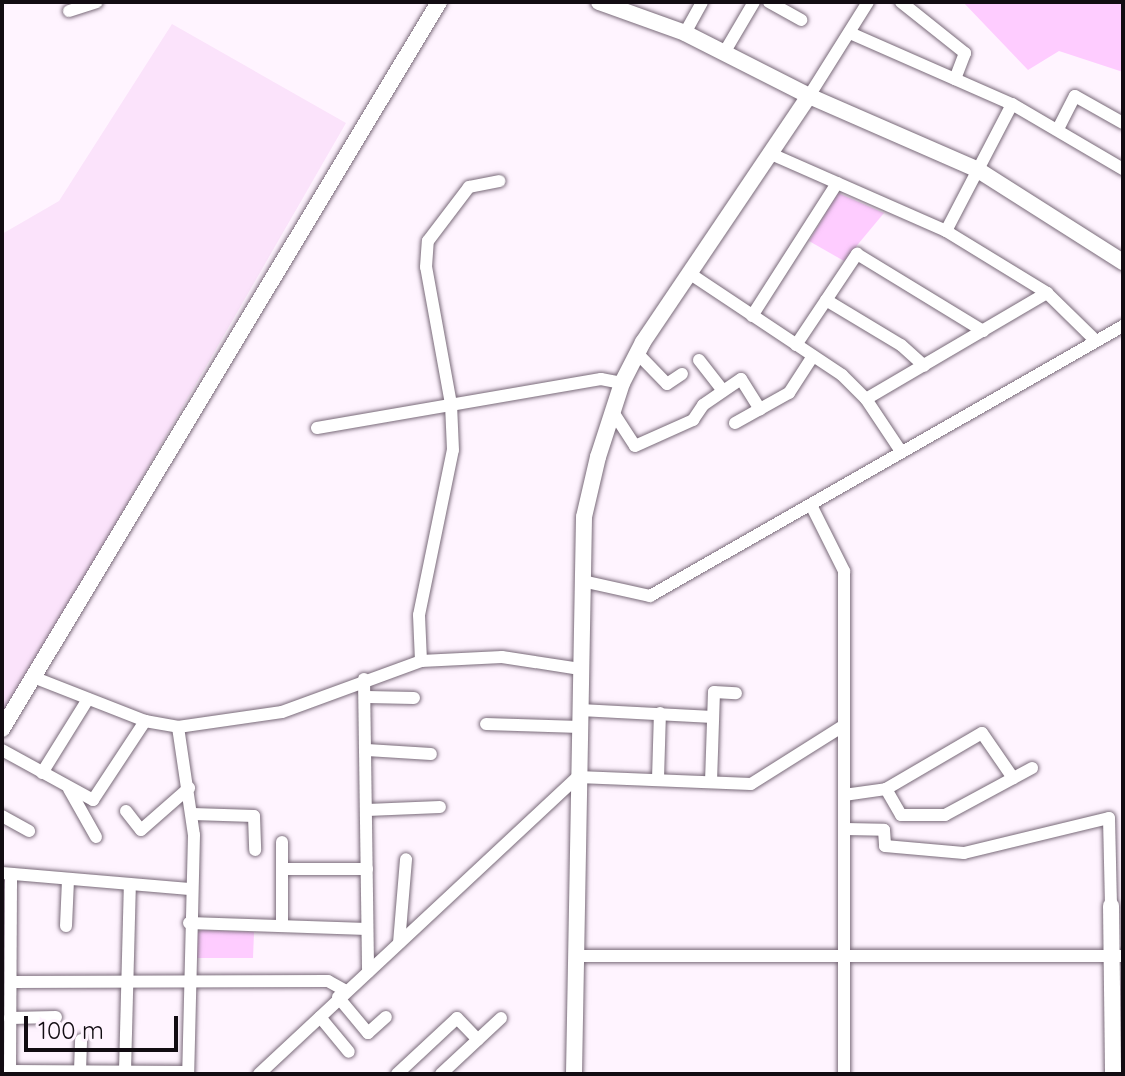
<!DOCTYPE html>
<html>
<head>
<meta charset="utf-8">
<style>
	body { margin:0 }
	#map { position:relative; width:1125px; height:1076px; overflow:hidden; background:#fff4ff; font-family:Quicksand,sans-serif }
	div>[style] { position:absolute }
	.built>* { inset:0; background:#fbe3fb }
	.green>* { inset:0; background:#feccff }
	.roads { filter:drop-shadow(0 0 2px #796a79) drop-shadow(0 0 2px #796a79) }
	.street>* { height:12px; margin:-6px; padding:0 6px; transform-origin:6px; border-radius:6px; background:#fff }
	.secondary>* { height:16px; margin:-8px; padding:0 8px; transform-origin:8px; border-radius:8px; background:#fff }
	span { translate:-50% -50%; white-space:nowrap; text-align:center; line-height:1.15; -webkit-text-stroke:8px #fff4ff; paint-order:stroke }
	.frame { position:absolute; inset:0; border:4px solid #120c12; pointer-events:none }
	.scale { position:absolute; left:24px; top:1016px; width:154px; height:36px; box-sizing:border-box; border:4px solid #120c12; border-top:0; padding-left:10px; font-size:24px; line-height:28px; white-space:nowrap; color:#120c12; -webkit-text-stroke:6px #fff4ff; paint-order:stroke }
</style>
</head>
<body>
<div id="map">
	<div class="built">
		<div style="clip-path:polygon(172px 24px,346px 123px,2px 721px,2px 234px,59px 201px)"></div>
	</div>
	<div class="green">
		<div style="clip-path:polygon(963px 2px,1123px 2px,1123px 72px,1059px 51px,1028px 70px)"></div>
		<div style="clip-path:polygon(838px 193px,884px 213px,844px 261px,809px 241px)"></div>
		<div style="clip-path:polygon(202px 930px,254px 932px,253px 958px,196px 958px,196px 933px)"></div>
	</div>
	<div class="roads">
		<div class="street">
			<div style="left:769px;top:2px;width:37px;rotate:29deg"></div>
			<div style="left:901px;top:2px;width:82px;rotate:38.6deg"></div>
			<div style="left:965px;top:53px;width:28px;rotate:111deg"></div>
			<div style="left:69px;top:11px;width:29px;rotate:-18deg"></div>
			<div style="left:685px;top:33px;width:35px;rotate:-61deg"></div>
			<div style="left:850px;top:33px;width:177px;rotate:23.7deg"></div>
			<div style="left:1012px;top:104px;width:129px;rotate:30.4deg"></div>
			<div style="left:724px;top:53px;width:59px;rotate:-59.5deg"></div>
			<div style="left:809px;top:96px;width:111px;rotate:-57.9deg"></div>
			<div style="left:1058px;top:129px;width:37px;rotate:-63deg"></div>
			<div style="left:1075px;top:96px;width:55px;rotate:29.4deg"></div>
			<div style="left:771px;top:154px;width:191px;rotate:23.7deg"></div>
			<div style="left:946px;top:231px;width:119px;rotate:31.5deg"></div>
			<div style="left:1047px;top:293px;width:67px;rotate:44.4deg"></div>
			<div style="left:946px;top:231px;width:143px;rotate:-62.5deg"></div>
			<div style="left:689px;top:273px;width:184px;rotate:33.7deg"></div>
			<div style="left:842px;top:375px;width:34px;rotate:45deg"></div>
			<div style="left:866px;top:399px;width:61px;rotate:56.3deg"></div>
			<div style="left:826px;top:300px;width:87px;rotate:31deg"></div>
			<div style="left:901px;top:345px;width:31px;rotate:42deg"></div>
			<div style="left:752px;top:316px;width:158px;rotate:-57.4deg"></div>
			<div style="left:796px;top:345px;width:110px;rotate:-56.2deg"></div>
			<div style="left:857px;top:254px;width:148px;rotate:31.4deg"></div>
			<div style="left:637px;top:353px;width:43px;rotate:45.9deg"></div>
			<div style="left:667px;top:384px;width:18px;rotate:-34deg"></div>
			<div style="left:699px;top:360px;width:39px;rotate:52deg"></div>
			<div style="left:866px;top:399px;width:210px;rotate:-30.4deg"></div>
			<div style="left:613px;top:412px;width:40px;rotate:57.1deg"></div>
			<div style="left:635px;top:446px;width:64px;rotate:-24.1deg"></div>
			<div style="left:693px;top:420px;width:18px;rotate:-56deg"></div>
			<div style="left:703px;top:405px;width:46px;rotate:-34.4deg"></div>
			<div style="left:741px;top:379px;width:36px;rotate:58deg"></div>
			<div style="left:735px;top:423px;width:62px;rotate:-29.1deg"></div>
			<div style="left:789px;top:393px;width:44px;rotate:-57deg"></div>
			<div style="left:317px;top:428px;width:288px;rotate:-9.8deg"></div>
			<div style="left:601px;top:379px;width:21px;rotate:11deg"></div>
			<div style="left:812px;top:507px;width:72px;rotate:63.4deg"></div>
			<div style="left:844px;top:571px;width:503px;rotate:90deg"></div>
			<div style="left:582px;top:581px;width:70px;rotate:12.4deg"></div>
			<div style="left:650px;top:596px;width:545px;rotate:-29.72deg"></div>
			<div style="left:421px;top:661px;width:46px;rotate:-92.5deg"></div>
			<div style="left:419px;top:615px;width:168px;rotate:-78.4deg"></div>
			<div style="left:453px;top:450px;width:46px;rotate:-92.5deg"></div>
			<div style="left:451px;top:404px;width:139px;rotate:-100.3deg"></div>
			<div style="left:426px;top:267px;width:26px;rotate:-86deg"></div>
			<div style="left:428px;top:241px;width:68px;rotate:-52.8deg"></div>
			<div style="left:469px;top:187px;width:31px;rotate:-11deg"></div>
			<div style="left:33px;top:677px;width:120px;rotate:21.4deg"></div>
			<div style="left:145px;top:721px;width:34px;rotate:10deg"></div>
			<div style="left:178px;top:727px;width:105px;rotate:-8.2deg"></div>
			<div style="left:282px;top:712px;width:148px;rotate:-20.1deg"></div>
			<div style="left:421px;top:661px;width:81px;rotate:-2.8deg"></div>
			<div style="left:502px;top:657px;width:79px;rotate:8.7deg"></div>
			<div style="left:364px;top:679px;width:293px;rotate:89.2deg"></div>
			<div style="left:367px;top:697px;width:47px;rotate:1.2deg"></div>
			<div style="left:580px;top:710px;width:133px;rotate:3deg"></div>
			<div style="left:486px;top:724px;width:94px;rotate:1.8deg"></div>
			<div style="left:178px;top:727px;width:109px;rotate:81.6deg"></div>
			<div style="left:194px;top:835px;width:239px;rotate:91.4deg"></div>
			<div style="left:2px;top:750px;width:104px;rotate:28.8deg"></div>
			<div style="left:93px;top:800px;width:95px;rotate:-56.6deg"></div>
			<div style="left:367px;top:750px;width:64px;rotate:3.6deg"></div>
			<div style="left:42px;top:773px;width:87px;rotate:-58.1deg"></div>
			<div style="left:658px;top:779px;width:66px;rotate:-88.3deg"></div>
			<div style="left:711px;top:782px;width:90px;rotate:-88.1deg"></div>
			<div style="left:714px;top:692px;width:22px;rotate:3deg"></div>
			<div style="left:69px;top:789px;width:55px;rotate:60.6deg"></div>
			<div style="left:886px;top:789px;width:30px;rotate:60deg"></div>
			<div style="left:901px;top:815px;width:44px"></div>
			<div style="left:945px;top:815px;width:99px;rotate:-28.4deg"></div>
			<div style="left:844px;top:795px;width:42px;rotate:-8.1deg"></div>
			<div style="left:886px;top:789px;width:111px;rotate:-30.3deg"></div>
			<div style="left:982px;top:733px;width:55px;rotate:55.4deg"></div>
			<div style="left:367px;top:810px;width:73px;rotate:-2.4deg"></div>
			<div style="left:126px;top:811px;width:24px;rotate:52deg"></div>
			<div style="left:141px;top:830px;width:64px;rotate:-41.2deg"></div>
			<div style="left:193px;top:814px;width:61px;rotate:1.9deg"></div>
			<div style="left:254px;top:816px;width:34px;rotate:88deg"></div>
			<div style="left:2px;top:816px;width:31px;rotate:29deg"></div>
			<div style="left:845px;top:829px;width:39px;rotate:1deg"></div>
			<div style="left:884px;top:830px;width:16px;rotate:86deg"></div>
			<div style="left:885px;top:846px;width:79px;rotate:5.1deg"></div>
			<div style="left:964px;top:853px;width:149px;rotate:-13.6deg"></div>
			<div style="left:1109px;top:818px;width:88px;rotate:88.7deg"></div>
			<div style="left:282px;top:842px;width:84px;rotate:90deg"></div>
			<div style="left:282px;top:869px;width:85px"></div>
			<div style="left:2px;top:873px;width:188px;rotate:4.9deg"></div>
			<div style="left:189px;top:923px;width:178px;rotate:1.9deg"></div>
			<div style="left:66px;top:926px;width:45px;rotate:-87.5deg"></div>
			<div style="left:399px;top:943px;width:84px;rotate:-85.2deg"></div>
			<div style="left:576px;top:956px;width:547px"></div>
			<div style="left:11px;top:982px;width:317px;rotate:-0.2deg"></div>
			<div style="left:328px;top:981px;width:18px;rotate:29deg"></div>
			<div style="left:338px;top:997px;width:47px;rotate:50.2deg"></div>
			<div style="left:368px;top:1033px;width:24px;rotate:-42deg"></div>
			<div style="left:320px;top:1017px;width:45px;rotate:50.4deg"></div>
			<div style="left:10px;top:1018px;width:46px;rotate:-1.2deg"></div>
			<div style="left:10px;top:1071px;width:178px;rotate:0.3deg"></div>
			<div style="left:80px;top:1071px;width:31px;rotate:-88deg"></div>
			<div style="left:125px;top:1071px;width:185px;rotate:-88.5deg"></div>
			<div style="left:10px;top:1074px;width:198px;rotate:-89.7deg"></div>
			<div style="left:259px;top:1074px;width:436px;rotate:-43deg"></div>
			<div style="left:578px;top:777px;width:173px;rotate:2.3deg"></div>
			<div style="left:751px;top:784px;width:109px;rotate:-32.2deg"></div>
			<div style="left:397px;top:1074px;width:82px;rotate:-43deg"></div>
			<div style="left:457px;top:1018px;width:30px;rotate:46deg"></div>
			<div style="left:441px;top:1074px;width:82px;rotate:-43deg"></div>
		</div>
		<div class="secondary">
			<div style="left:599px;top:2px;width:91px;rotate:19.8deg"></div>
			<div style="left:685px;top:33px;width:139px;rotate:26.9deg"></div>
			<div style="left:809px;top:96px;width:184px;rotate:23.6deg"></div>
			<div style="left:978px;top:170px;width:172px;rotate:32.4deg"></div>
			<div style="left:2px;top:729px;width:848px;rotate:-58.99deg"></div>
			<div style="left:1111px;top:906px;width:168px;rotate:89.3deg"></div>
			<div style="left:574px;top:1074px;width:557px;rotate:-88.97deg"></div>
			<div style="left:584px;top:517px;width:62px;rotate:-76.9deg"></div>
			<div style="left:598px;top:457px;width:78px;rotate:-72deg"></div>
			<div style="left:622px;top:383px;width:46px;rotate:-62.9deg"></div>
			<div style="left:643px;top:342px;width:297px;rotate:-56deg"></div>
		</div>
	</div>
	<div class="frame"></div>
	<div class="scale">100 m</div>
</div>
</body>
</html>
